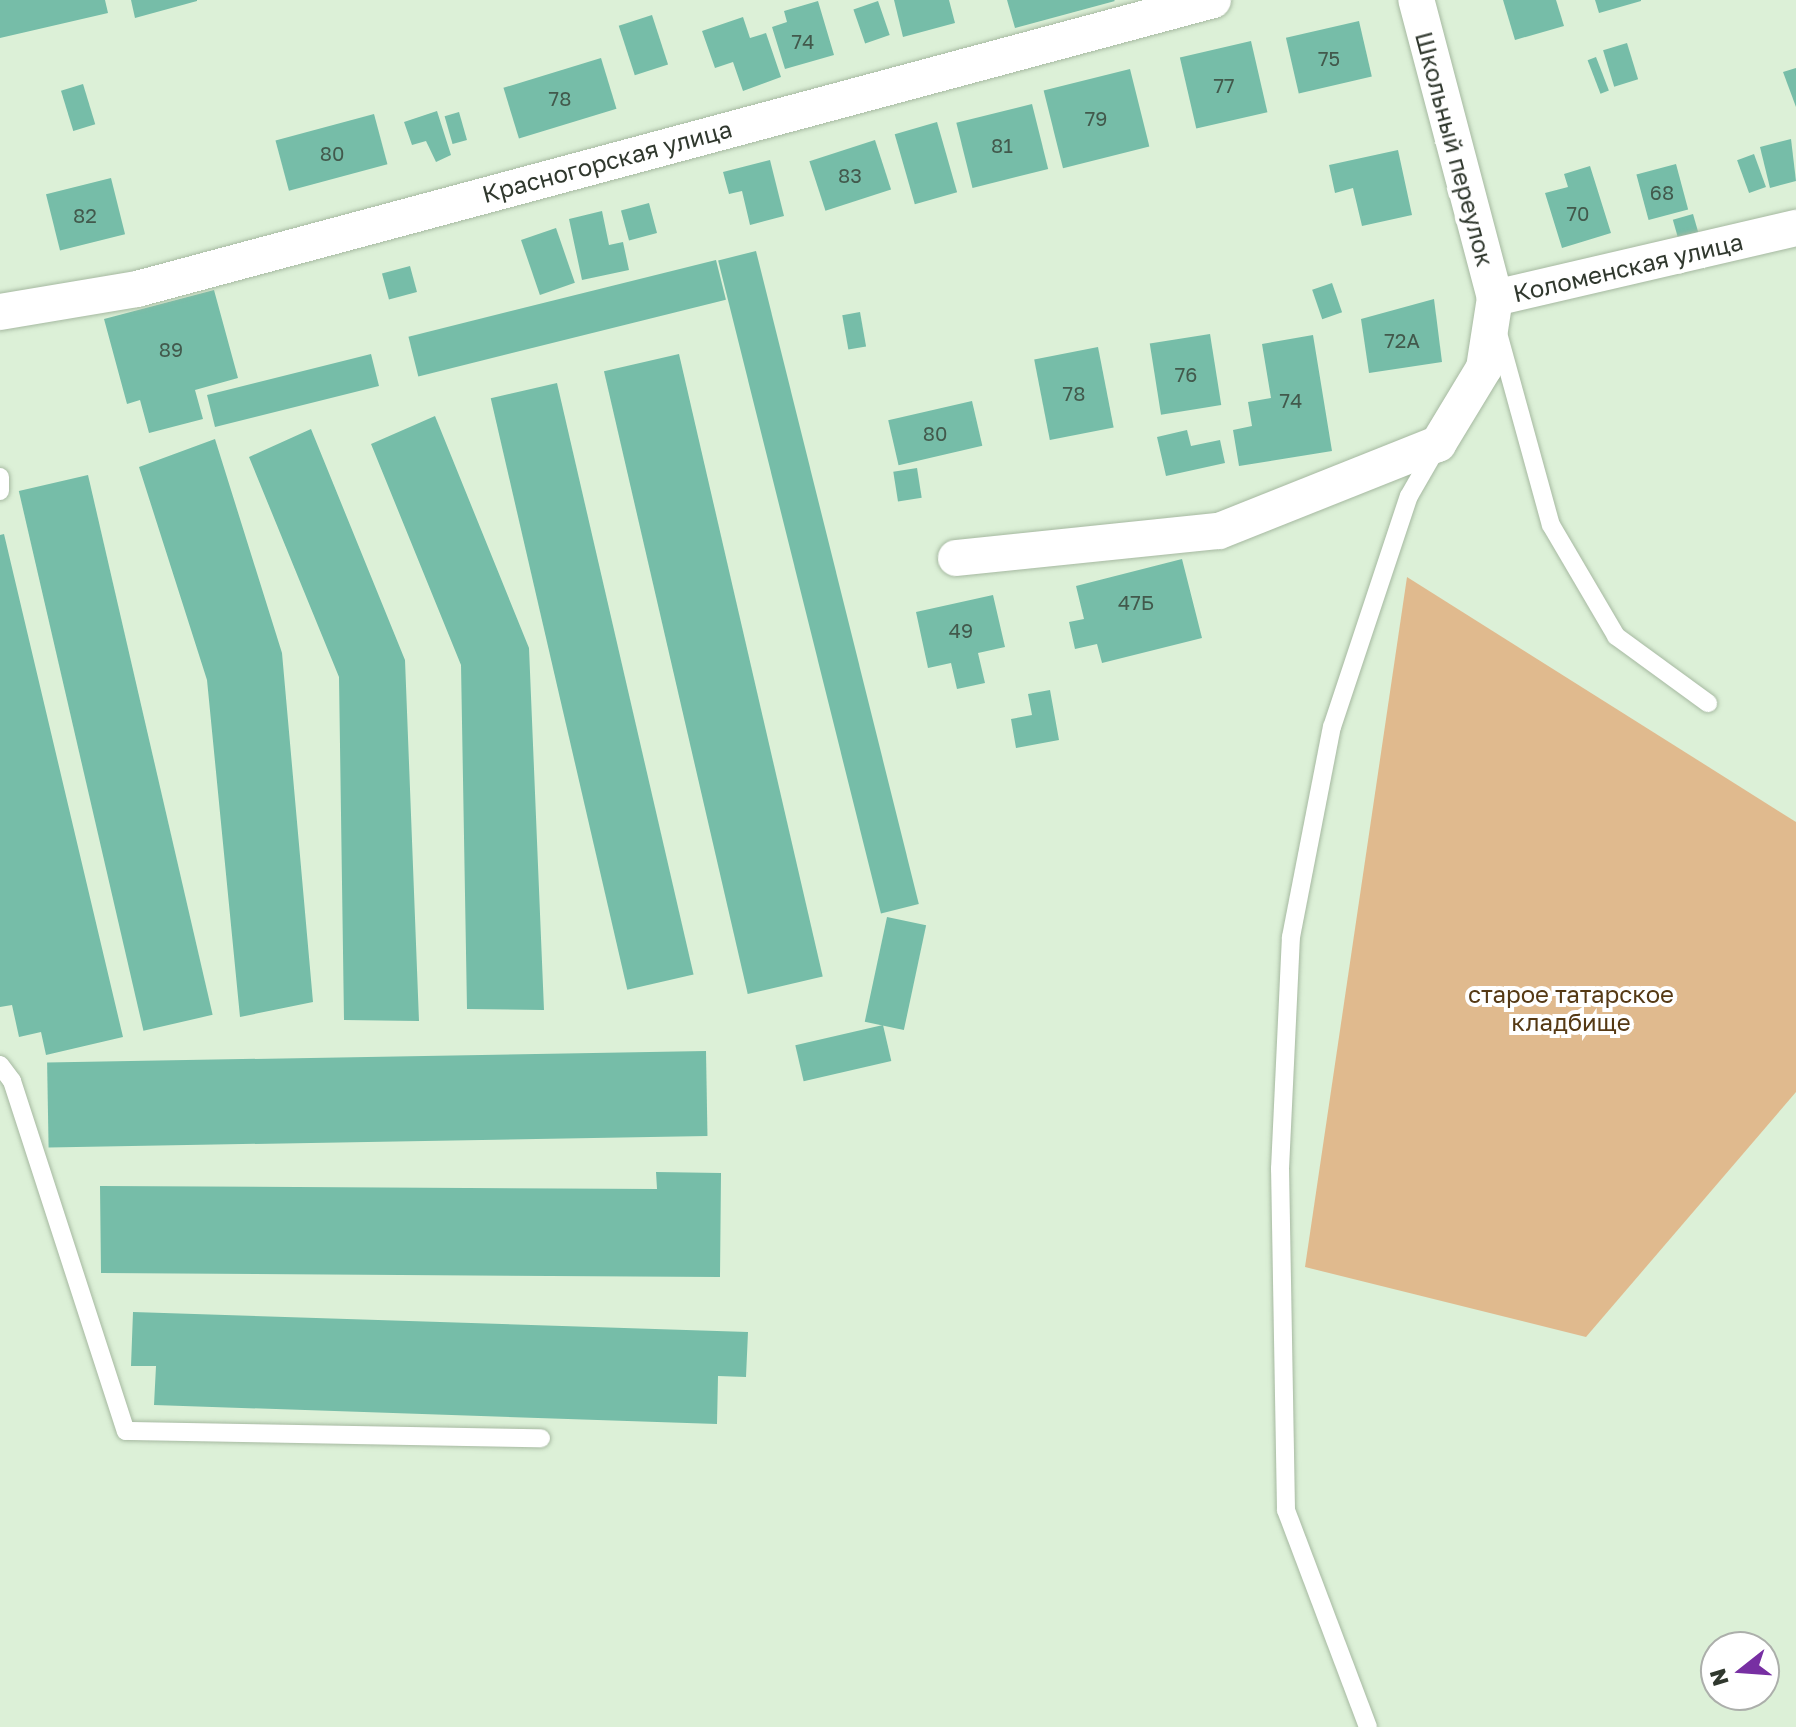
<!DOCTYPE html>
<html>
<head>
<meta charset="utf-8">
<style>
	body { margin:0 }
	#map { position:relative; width:1796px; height:1727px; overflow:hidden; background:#dcf0d7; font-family:"Golos Text",sans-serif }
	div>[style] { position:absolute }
	.green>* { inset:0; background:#e0ba8e }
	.building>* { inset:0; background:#76bda8; transform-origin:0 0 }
	.roads { filter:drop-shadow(0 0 2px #a6b9a1) drop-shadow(0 0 2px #a6b9a1) }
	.lane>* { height:18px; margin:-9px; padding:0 9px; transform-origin:9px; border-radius:9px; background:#fff }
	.street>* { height:36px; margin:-18px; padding:0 18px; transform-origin:18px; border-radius:18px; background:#fff }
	span { translate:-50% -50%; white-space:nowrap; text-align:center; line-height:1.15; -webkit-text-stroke:8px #fff; paint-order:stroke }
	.number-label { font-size:20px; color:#42594c }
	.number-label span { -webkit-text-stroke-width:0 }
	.street-label { font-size:24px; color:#30382e }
	.park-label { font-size:24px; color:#553914 }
	.north { position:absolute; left:1700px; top:1631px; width:80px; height:80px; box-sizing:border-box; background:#fff; border:2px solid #acafab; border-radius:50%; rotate:253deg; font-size:22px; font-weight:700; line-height:32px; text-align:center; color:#30382e }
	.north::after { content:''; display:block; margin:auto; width:28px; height:36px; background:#772fa2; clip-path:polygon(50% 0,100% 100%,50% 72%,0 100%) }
</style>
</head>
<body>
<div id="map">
	<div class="green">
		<div style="clip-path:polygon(1407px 577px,1796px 822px,1796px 1092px,1586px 1337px,1305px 1267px)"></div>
	</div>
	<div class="building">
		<div style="clip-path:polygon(0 0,105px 0,108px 13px,0 38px)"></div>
		<div style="clip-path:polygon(131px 0,197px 0,197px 1px,135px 18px)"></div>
		<div style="clip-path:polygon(894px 0,949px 0,955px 23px,903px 37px)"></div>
		<div style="clip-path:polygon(1007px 0,1114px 0,1115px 1px,1015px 28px)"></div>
		<div style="clip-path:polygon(1503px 0,1556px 0,1564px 26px,1515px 40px)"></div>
		<div style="clip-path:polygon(1595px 0,1641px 0,1641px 1px,1599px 13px)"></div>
		<div style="clip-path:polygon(818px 1px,834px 55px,785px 69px,772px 27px,787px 22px,784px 11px)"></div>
		<div style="left:878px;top:1px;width:36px;height:26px;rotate:71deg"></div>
		<div style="left:652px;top:15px;width:52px;height:35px;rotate:72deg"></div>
		<div style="clip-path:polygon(743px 17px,750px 38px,766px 33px,781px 77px,743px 91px,733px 62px,715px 68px,702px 31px)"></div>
		<div style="left:1359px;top:21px;width:57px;height:75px;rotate:77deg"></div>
		<div style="left:1251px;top:41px;width:73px;height:73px;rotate:77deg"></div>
		<div style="left:1627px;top:43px;width:38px;height:25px;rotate:73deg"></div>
		<div style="left:1596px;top:57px;width:36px;height:9px;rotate:69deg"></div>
		<div style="left:601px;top:58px;width:53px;height:102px;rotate:73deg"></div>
		<div style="clip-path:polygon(1796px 68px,1796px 107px,1783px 72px)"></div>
		<div style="left:1130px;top:69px;width:80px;height:89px;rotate:76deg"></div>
		<div style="left:83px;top:84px;width:42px;height:23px;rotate:73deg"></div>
		<div style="left:1032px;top:104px;width:67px;height:78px;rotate:76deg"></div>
		<div style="clip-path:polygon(437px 111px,451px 155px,436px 162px,426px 141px,412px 145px,404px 122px)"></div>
		<div style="left:459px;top:112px;width:29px;height:15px;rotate:74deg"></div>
		<div style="left:374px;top:114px;width:52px;height:102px;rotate:75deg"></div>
		<div style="left:937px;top:122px;width:73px;height:44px;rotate:74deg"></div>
		<div style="clip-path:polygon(1791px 139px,1796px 181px,1770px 188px,1760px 147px)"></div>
		<div style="left:875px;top:140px;width:52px;height:69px;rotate:72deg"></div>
		<div style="clip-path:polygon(1398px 150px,1412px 215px,1362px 226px,1353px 188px,1335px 193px,1329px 165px)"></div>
		<div style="left:1754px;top:154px;width:35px;height:18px;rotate:70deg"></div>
		<div style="clip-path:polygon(770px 160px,784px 216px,750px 225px,742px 191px,729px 194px,723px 172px)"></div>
		<div style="left:1676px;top:164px;width:47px;height:41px;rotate:75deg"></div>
		<div style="clip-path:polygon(1590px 166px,1611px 233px,1562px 248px,1545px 193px,1568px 187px,1564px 174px)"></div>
		<div style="left:111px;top:178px;width:58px;height:67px;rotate:76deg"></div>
		<div style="left:649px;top:203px;width:31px;height:29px;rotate:75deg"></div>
		<div style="clip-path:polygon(602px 211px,609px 245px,623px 242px,629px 270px,582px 280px,569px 219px)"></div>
		<div style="left:1693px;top:214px;width:26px;height:21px;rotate:74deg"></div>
		<div style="left:556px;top:228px;width:58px;height:37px;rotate:71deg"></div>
		<div style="left:756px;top:251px;width:673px;height:39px;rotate:76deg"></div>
		<div style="left:716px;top:260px;width:41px;height:317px;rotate:76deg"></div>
		<div style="left:410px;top:266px;width:27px;height:29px;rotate:75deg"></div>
		<div style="left:1332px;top:283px;width:31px;height:21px;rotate:71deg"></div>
		<div style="clip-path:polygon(214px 290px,238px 378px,195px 390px,203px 419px,149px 433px,140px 400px,127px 404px,104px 319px)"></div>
		<div style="clip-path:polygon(1434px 299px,1442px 362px,1369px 373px,1361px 319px)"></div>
		<div style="left:860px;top:312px;width:35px;height:18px;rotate:80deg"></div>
		<div style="left:1210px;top:334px;width:72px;height:61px;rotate:81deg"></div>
		<div style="clip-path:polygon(1313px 335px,1332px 451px,1239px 466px,1233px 430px,1252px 426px,1248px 402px,1271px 398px,1262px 344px)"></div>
		<div style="left:1098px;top:347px;width:82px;height:65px;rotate:79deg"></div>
		<div style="left:371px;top:354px;width:33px;height:169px;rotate:76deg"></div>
		<div style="left:679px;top:354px;width:639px;height:77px;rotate:77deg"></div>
		<div style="left:557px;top:383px;width:607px;height:68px;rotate:77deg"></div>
		<div style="left:972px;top:401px;width:46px;height:86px;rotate:77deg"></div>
		<div style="clip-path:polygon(435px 416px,529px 648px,544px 1010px,467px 1009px,461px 665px,371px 444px)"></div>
		<div style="clip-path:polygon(311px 429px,405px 660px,419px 1021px,344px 1020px,339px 677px,249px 457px)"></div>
		<div style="clip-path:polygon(1187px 430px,1191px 446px,1220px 440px,1225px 463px,1166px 476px,1157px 437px)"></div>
		<div style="clip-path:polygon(215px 439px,282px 653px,313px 1002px,240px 1017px,207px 680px,139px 467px)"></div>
		<div style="left:917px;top:468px;width:30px;height:24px;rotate:81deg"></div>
		<div style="left:88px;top:475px;width:554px;height:71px;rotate:77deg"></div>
		<div style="clip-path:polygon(4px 534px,123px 1037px,46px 1055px,41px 1032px,19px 1037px,12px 1005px,0 1007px,0 535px)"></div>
		<div style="clip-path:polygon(1182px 559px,1202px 638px,1102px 663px,1097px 644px,1075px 649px,1069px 622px,1084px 619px,1076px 586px)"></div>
		<div style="clip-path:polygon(993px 595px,1005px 647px,978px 653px,985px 683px,957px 689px,951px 663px,928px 668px,916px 612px)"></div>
		<div style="clip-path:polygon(1050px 690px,1059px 740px,1016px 748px,1011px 719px,1032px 715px,1028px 694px)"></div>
		<div style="left:887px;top:917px;width:40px;height:107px;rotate:12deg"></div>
		<div style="left:883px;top:1025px;width:37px;height:90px;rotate:77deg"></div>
		<div style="left:706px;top:1051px;width:85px;height:659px;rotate:89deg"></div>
		<div style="clip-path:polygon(656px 1172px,721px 1173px,720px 1277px,101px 1273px,100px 1186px,657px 1189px)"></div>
		<div style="clip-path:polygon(133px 1312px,748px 1332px,746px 1377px,718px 1376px,717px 1424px,154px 1405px,156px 1366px,131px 1366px)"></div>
	</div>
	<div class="roads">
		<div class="lane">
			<div style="left:1498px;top:333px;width:199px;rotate:74.6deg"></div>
			<div style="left:1551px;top:525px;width:129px;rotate:59.6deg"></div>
			<div style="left:1616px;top:636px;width:114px;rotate:36.1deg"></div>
			<div style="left:0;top:477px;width:14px;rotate:90deg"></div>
			<div style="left:0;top:1065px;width:20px;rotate:53deg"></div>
			<div style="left:12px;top:1081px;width:368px;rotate:72deg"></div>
			<div style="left:126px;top:1431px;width:415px;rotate:1deg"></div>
			<div style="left:1368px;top:1727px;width:232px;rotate:-110.7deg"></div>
			<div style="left:1286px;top:1510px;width:341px;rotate:-91deg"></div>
			<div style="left:1280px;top:1169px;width:232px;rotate:-87.3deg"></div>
			<div style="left:1291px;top:937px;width:214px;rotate:-79deg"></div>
			<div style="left:1332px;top:727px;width:243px;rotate:-71.6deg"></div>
			<div style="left:1409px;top:496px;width:54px;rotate:-60.1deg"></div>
		</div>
		<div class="street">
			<div style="left:1495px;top:298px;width:309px;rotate:-13.1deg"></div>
			<div style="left:0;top:312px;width:139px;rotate:-9.5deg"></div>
			<div style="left:137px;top:289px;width:1114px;rotate:-15.03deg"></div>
			<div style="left:956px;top:558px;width:264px;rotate:-5.9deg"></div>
			<div style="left:1219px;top:531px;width:236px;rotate:-21.7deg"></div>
			<div style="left:1438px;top:444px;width:89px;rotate:-58.8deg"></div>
			<div style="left:1484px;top:368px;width:71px;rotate:-81.1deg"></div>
			<div style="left:1495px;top:298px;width:308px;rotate:-104.8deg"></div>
		</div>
	</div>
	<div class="number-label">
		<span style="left:803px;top:41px">74</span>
		<span style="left:1329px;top:58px">75</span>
		<span style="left:1224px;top:85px">77</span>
		<span style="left:560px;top:98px">78</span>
		<span style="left:1096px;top:118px">79</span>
		<span style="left:1002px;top:145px">81</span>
		<span style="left:332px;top:153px">80</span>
		<span style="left:850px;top:175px">83</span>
		<span style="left:1662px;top:192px">68</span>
		<span style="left:1578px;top:213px">70</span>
		<span style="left:85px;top:215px">82</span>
		<span style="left:1402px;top:340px">72А</span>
		<span style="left:171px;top:349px">89</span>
		<span style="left:1186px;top:374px">76</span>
		<span style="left:1074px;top:393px">78</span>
		<span style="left:1291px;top:400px">74</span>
		<span style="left:935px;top:433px">80</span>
		<span style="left:1136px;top:602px">47Б</span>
		<span style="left:961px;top:630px">49</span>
	</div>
	<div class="street-label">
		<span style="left:1455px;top:149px;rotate:75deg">Школьный переулок</span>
		<span style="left:607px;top:161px;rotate:-15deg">Красногорская улица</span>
		<span style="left:1628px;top:267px;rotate:-13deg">Коломенская улица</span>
	</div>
	<div class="park-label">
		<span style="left:1571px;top:1008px">старое татарское<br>кладбище</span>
	</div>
	<div class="north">N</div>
</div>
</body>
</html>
